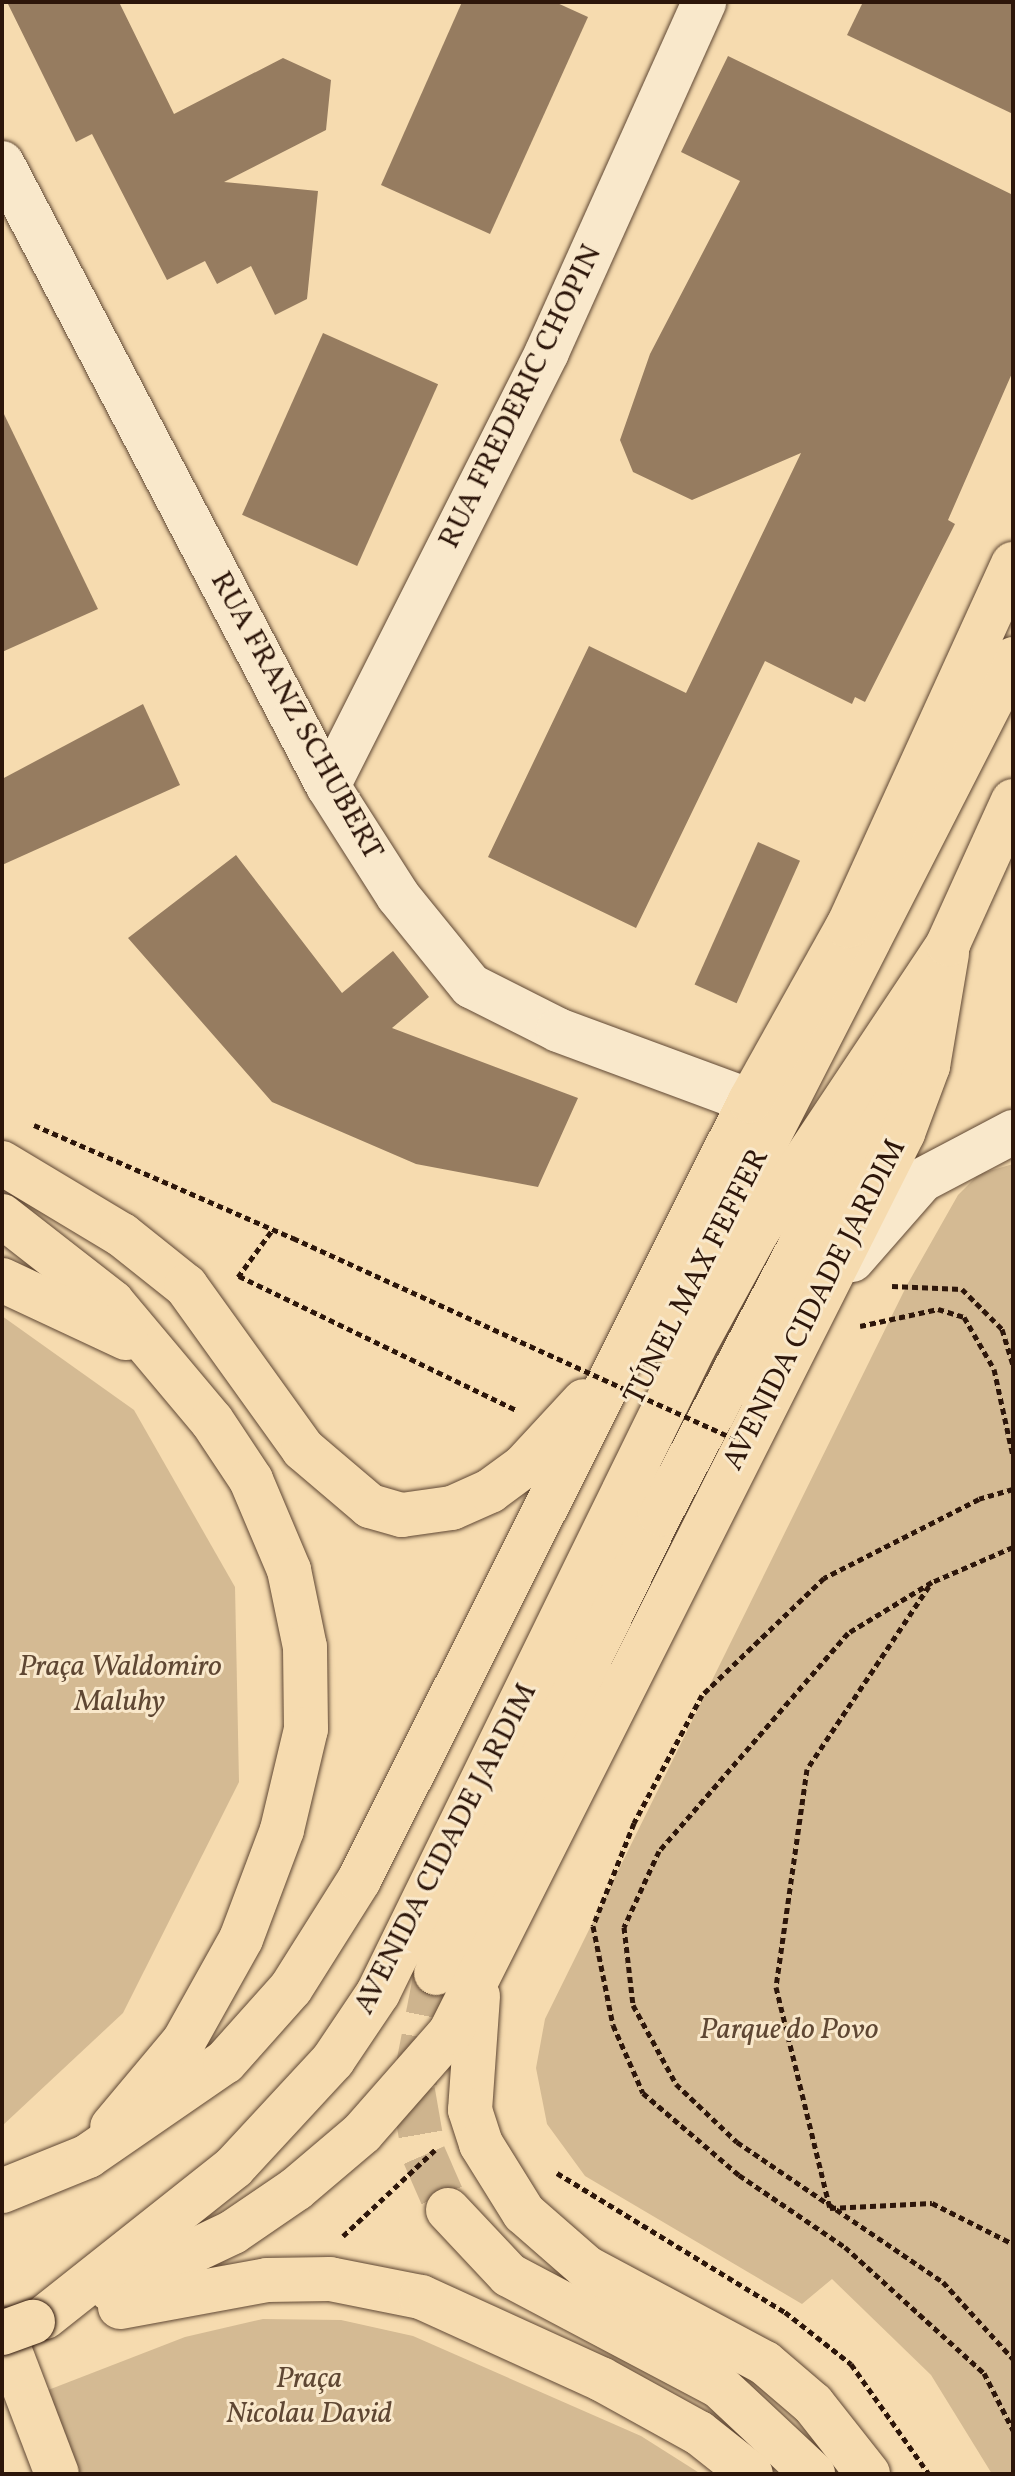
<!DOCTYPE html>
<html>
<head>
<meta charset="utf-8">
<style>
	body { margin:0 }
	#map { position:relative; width:1015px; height:2476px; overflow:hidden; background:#f6dbaf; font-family:Vollkorn,serif }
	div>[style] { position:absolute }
	.green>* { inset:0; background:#d4ba93 }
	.building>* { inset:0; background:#967c60; transform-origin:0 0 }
	.highway-tunnel>* { height:44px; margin-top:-22px; transform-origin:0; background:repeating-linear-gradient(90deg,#ceb48e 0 44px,transparent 0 66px) }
	.path>* { height:5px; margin-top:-2.5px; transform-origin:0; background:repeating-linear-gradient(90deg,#2d160a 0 6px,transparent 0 10px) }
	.roads { filter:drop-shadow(0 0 2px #5f4733) drop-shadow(0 0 2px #5f4733) }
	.minor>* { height:44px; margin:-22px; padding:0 22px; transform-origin:22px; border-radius:22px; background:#f9e8cb }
	.highway>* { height:44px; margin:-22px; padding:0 22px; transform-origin:22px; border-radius:22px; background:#f6dbaf }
	.path-bridge>* { height:5px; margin-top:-2.5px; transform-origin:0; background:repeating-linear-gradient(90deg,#2d160a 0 6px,transparent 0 10px) }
	.bridges { filter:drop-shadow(0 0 2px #2d160a) drop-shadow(0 0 2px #2d160a) }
	.highway-bridge>* { height:44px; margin:-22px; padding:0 22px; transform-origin:22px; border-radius:22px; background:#f6dbaf }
	span { translate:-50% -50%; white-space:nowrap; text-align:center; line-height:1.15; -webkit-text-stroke:6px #f9e8cb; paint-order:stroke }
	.street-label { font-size:30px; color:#2d160a }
	.park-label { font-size:30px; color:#5f4733; font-style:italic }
	.frame { position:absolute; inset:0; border:4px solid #2d160a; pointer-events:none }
</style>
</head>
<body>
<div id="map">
	<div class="green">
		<div style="clip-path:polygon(1013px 1164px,1013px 2474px,992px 2474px,931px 2375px,832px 2279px,802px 2304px,585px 2176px,547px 2124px,536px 2068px,545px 2019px,907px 1285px,958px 1195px,979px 1174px)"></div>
		<div style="clip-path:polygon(2px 1316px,134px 1410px,235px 1587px,239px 1782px,123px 2013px,2px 2126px)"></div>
		<div style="clip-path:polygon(263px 2319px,341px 2320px,413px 2336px,641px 2436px,701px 2474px,77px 2474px,43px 2392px,185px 2337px)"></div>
	</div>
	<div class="building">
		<div style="clip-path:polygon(7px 2px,119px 2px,174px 114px,283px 58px,331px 80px,326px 130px,224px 182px,318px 191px,307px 299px,275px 315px,251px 266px,217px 284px,205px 261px,167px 280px,92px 134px,76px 142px)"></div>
		<div style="clip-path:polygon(462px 2px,555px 2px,588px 17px,490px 234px,381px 185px)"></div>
		<div style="clip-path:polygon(863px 2px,1013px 2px,1013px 114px,847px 35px)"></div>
		<div style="clip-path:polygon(728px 56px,1013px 195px,1013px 371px,948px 520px,955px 524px,865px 702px,855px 697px,852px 704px,765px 661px,636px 928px,488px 857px,589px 646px,686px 693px,801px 453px,692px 500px,633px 472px,620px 440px,650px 354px,740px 181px,681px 152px)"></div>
		<div style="left:323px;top:333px;width:126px;height:199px;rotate:24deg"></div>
		<div style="clip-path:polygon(2px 410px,98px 609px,2px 652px)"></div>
		<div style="clip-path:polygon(143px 704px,180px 785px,2px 865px,2px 779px)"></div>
		<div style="left:758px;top:842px;width:46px;height:156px;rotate:24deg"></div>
		<div style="clip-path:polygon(236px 855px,342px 993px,393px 951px,429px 997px,392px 1028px,578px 1098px,538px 1187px,416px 1164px,272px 1102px,128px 938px)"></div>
	</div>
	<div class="highway-tunnel">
		<div style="left:436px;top:1973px;width:120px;rotate:101deg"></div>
		<div style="left:413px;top:2091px;width:65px;rotate:80.2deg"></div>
		<div style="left:424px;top:2155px;width:60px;rotate:66.4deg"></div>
	</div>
	<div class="path">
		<div style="left:34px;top:1125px;width:283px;rotate:23.6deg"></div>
		<div style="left:239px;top:1276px;width:308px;rotate:25.8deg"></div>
		<div style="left:238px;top:1277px;width:59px;rotate:-53.9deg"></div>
		<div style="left:892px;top:1286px;width:70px;rotate:2.5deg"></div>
		<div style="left:962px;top:1289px;width:57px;rotate:45deg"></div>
		<div style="left:1002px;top:1329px;width:39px;rotate:73deg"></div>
		<div style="left:860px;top:1326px;width:80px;rotate:-12.3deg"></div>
		<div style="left:938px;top:1309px;width:27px;rotate:17deg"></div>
		<div style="left:964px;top:1317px;width:60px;rotate:60deg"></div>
		<div style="left:994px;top:1369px;width:89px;rotate:77.7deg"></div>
		<div style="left:1013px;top:1489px;width:35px;rotate:164deg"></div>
		<div style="left:979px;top:1499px;width:174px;rotate:153deg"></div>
		<div style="left:824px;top:1578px;width:169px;rotate:136.2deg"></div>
		<div style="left:702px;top:1695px;width:145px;rotate:118deg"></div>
		<div style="left:634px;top:1823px;width:111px;rotate:111.7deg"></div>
		<div style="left:593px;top:1926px;width:101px;rotate:78.6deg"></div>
		<div style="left:613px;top:2025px;width:74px;rotate:66.2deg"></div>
		<div style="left:643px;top:2093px;width:126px;rotate:40.5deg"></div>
		<div style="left:739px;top:2175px;width:128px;rotate:34.2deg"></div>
		<div style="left:845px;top:2247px;width:188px;rotate:42.2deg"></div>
		<div style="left:984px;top:2373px;width:64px;rotate:63deg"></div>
		<div style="left:1013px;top:1547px;width:88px;rotate:156.6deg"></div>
		<div style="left:932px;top:1582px;width:98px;rotate:148.7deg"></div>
		<div style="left:848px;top:1633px;width:289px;rotate:130.9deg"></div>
		<div style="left:659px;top:1851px;width:84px;rotate:114.7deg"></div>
		<div style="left:624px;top:1927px;width:79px;rotate:83.4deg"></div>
		<div style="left:633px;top:2005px;width:90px;rotate:61.4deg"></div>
		<div style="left:676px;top:2084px;width:84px;rotate:43.6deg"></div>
		<div style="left:737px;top:2142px;width:249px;rotate:34.2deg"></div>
		<div style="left:943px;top:2282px;width:104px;rotate:47.7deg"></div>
		<div style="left:929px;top:1586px;width:220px;rotate:123.7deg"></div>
		<div style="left:807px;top:1769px;width:220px;rotate:98.1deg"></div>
		<div style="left:776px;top:1987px;width:228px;rotate:76.3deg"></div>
		<div style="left:830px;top:2208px;width:102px;rotate:-2.8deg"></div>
		<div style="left:932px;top:2203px;width:91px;rotate:26.8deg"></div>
		<div style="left:557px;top:2173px;width:267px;rotate:31.4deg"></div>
		<div style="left:785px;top:2312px;width:84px;rotate:38.2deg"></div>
		<div style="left:851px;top:2364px;width:135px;rotate:54.7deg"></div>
		<div style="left:343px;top:2236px;width:126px;rotate:-43.1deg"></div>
	</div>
	<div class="roads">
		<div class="minor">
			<div style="left:2px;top:163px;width:703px;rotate:62.38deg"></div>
			<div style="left:328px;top:786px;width:130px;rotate:57.5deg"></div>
			<div style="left:398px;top:896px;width:116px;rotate:51deg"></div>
			<div style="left:471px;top:986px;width:97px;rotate:26.8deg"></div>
			<div style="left:558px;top:1030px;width:205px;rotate:20.3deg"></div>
			<div style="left:328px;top:786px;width:486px;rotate:-63.2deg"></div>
			<div style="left:547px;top:352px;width:384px;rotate:-65.8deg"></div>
			<div style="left:852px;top:1260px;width:106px;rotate:-48.8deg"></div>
			<div style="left:922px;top:1180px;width:103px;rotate:-27.8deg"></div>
		</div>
		<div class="highway">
			<div style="left:2px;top:1163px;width:140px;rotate:31deg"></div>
			<div style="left:122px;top:1235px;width:82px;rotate:38.6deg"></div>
			<div style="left:186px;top:1286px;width:201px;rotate:54.3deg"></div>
			<div style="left:303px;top:1449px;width:88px;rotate:40.4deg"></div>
			<div style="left:370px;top:1506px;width:33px;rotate:16deg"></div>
			<div style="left:402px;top:1515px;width:50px;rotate:-8deg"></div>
			<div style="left:452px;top:1508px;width:42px;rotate:-24.1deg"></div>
			<div style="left:490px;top:1491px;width:42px;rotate:-36.3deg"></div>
			<div style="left:524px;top:1466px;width:88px;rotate:-47.3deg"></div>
			<div style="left:2px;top:1216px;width:140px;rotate:38deg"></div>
			<div style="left:112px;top:1302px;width:155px;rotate:50deg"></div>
			<div style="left:212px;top:1421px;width:71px;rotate:56.5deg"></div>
			<div style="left:251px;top:1480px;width:98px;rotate:67.1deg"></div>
			<div style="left:289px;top:1570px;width:79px;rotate:78.3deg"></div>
			<div style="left:305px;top:1647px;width:82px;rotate:89.3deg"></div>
			<div style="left:306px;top:1729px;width:104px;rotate:103.4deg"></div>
			<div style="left:282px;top:1830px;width:116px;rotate:110.6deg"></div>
			<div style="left:241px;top:1939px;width:117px;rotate:119.2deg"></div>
			<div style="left:184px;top:2041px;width:112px;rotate:129.9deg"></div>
			<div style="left:2px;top:1280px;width:137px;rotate:25.1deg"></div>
			<div style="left:664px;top:1341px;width:766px;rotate:-62.9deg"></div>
			<div style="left:436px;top:1973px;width:511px;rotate:-63.99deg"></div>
			<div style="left:660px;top:1514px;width:525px;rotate:-62.41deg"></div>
			<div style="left:478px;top:1996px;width:114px;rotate:94deg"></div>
			<div style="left:470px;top:2110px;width:36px;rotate:72deg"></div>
			<div style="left:481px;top:2144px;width:81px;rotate:58.1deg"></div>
			<div style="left:524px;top:2213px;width:84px;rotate:41.1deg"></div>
			<div style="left:587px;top:2268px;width:202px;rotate:28.1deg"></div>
			<div style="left:765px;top:2363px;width:63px;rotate:40.5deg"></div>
			<div style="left:813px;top:2404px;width:89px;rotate:51.8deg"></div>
			<div style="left:2px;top:2191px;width:93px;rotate:-22.1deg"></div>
			<div style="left:88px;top:2156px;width:166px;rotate:-34.5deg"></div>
			<div style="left:225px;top:2062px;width:99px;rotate:-48.3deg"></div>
			<div style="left:291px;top:1988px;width:128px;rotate:-57.8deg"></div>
			<div style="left:359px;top:1880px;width:872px;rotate:-63.35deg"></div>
			<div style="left:750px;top:1101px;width:201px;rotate:-60.8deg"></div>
			<div style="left:848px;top:926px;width:398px;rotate:-65.5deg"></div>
			<div style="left:448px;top:2210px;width:89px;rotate:46.8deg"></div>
			<div style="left:509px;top:2275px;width:238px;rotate:27.9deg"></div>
			<div style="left:719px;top:2386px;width:129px;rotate:43.1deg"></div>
			<div style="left:111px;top:2290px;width:135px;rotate:-25.4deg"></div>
			<div style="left:233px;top:2232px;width:76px;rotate:-34.3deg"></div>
			<div style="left:296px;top:2189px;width:87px;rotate:-40.3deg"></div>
			<div style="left:362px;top:2133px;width:133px;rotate:-48.7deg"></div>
			<div style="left:450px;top:2033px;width:1008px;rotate:-63.28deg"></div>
			<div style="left:903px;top:1133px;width:72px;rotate:-69.5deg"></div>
			<div style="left:928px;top:1066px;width:114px;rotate:-80.4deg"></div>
			<div style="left:120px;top:2307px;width:149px;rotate:-10.4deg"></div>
			<div style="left:267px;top:2280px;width:63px;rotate:-0.9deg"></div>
			<div style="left:330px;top:2279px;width:93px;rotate:11.2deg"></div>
			<div style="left:421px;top:2297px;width:198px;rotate:24.5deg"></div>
			<div style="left:601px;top:2379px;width:112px;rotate:28.9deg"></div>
			<div style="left:699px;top:2433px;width:66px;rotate:38.3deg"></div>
			<div style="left:45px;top:2317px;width:241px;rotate:-38.4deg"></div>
			<div style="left:234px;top:2167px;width:146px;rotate:-47.2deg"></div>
			<div style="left:333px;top:2060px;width:81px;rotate:-56.1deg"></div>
			<div style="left:378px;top:1993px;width:719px;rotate:-63.93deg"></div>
			<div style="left:694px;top:1347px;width:131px;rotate:-61.3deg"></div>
			<div style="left:757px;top:1232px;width:346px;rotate:-56.4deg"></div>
			<div style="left:948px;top:944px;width:157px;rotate:-65.6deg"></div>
			<div style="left:2px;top:2330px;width:154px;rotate:69.1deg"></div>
		</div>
	</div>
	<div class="path-bridge">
		<div style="left:293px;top:1238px;width:504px;rotate:24.48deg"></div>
	</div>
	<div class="bridges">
		<div class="highway-bridge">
			<div style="left:2px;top:2333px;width:33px;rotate:-20deg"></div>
		</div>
	</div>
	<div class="street-label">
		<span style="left:521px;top:397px;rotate:-64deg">RUA FREDERIC CHOPIN</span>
		<span style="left:296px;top:716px;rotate:61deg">RUA FRANZ SCHUBERT</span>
		<span style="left:697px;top:1277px;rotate:-63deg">TÚNEL MAX FEFFER</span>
		<span style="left:815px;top:1305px;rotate:-63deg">AVENIDA CIDADE JARDIM</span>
		<span style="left:446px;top:1849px;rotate:-63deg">AVENIDA CIDADE JARDIM</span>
	</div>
	<div class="park-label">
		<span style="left:120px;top:1684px">Praça Waldomiro<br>Maluhy</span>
		<span style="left:789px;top:2030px">Parque do Povo</span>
		<span style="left:309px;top:2396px">Praça<br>Nicolau David</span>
	</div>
	<div class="frame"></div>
</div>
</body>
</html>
